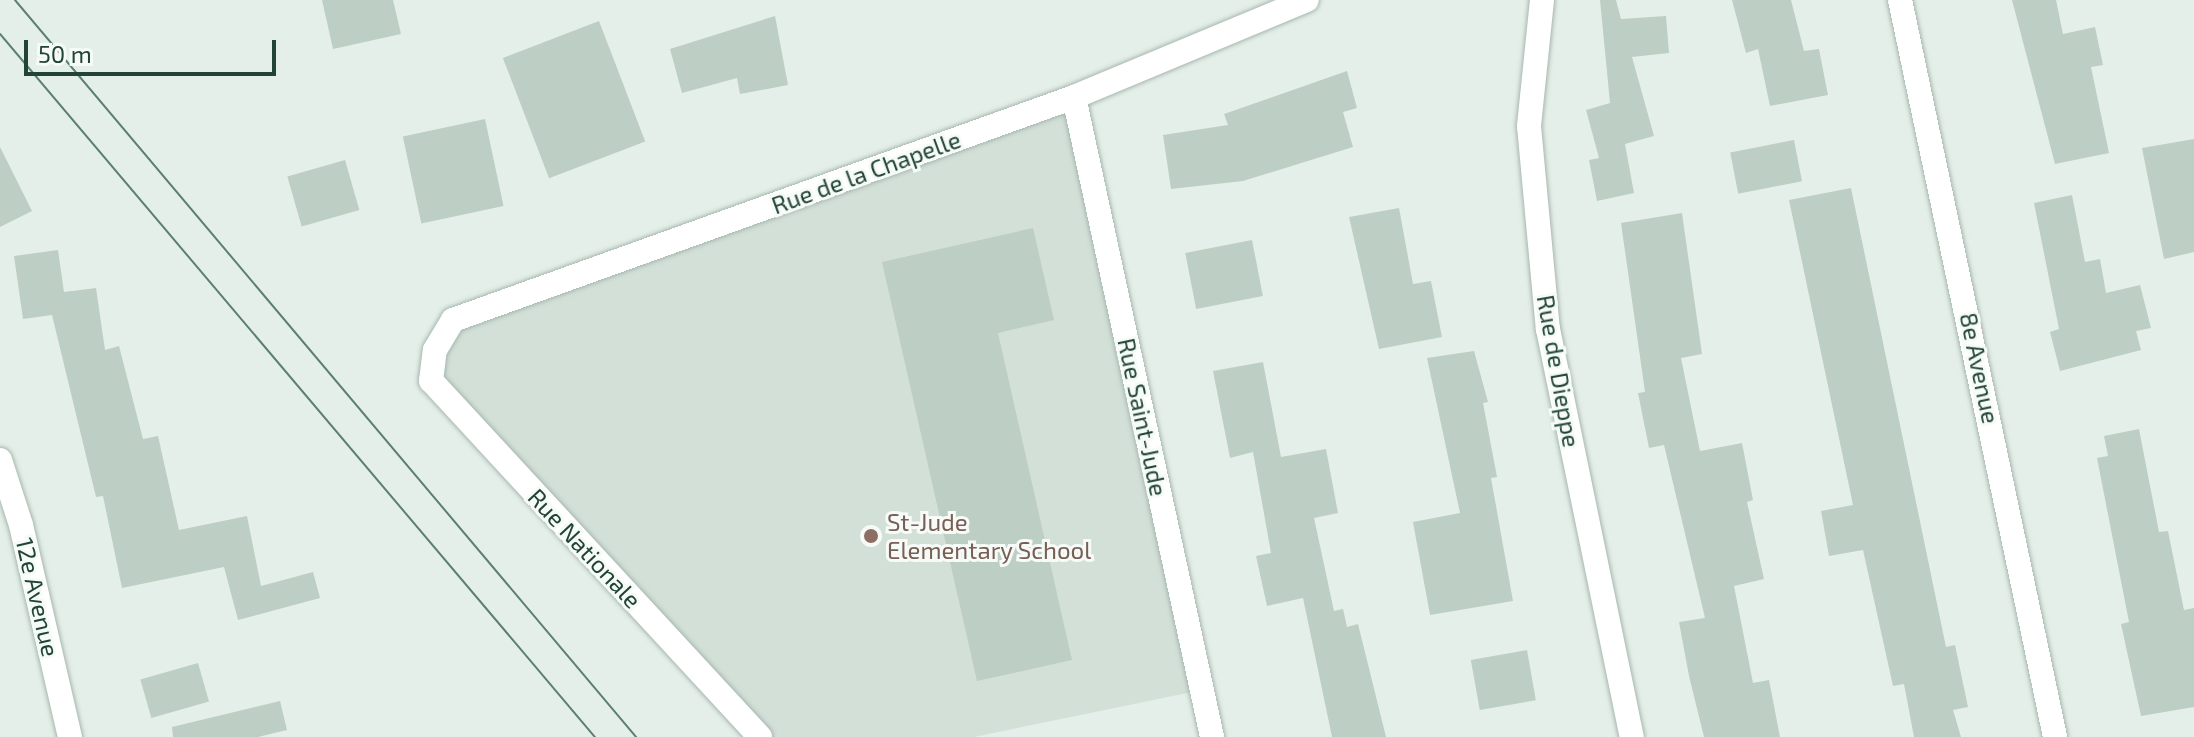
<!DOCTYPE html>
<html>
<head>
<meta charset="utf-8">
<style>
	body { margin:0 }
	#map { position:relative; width:2194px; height:737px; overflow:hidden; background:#e5efe9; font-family:"Exo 2",sans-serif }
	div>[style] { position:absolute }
	.built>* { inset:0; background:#d3e0d8 }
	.building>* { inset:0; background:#bdcec4; transform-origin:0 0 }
	.roads { filter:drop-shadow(0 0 2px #a6b8af) drop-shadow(0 0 2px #a6b8af) }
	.minor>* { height:24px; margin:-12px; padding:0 12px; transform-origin:12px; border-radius:12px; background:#fff }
	.tertiary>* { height:24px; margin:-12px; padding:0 12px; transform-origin:12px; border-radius:12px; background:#fff }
	.tram>* { height:2px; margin:-1px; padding:0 1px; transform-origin:1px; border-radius:1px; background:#5c7f70 }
	.dots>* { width:22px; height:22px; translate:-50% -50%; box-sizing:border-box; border:4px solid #f6fbf8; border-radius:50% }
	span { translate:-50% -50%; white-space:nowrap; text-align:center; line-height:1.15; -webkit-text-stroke:6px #f6fbf8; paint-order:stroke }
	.street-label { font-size:24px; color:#214435 }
	.education-label { font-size:24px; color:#785e54 }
	.left { translate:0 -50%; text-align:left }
	.scale { position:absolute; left:24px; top:40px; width:252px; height:36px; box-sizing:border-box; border:4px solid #214435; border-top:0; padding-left:10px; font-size:24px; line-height:28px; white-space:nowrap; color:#214435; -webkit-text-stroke:6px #f6fbf8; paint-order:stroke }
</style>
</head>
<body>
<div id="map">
	<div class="built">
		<div style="clip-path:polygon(1074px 97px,1202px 690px,974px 737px,760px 737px,431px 381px,453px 320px)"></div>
	</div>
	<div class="building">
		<div style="clip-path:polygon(322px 0,393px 0,401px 34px,333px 49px)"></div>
		<div style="clip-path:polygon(1600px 0,1616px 0,1621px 19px,1666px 16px,1669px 53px,1632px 57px,1654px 136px,1625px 144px,1634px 193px,1597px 201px,1589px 160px,1599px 158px,1586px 110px,1610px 103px)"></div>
		<div style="clip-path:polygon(1732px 0,1791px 0,1804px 51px,1819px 49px,1828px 95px,1770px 106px,1758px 49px,1746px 53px)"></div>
		<div style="clip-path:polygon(2012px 0,2056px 0,2063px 34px,2095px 27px,2103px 65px,2091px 67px,2109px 153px,2055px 164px)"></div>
		<div style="clip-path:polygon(775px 16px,788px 85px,740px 94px,737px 78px,682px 93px,670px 49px)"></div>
		<div style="left:599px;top:21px;width:129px;height:103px;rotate:69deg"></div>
		<div style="clip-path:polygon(1347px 71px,1357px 108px,1343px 112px,1353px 147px,1243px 181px,1171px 189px,1163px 135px,1228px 125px,1224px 114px)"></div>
		<div style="left:485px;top:119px;width:89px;height:84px;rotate:78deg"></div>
		<div style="clip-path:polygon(2194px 139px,2194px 252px,2164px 259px,2142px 148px)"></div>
		<div style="left:1794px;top:140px;width:42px;height:65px;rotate:79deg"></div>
		<div style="clip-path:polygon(0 147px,32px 211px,0 227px)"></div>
		<div style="left:345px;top:160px;width:52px;height:60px;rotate:74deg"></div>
		<div style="clip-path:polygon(1851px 188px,1946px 647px,1955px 645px,1968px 707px,1953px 710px,1961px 737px,1914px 737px,1904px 684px,1893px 686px,1863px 550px,1829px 556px,1821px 511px,1853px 505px,1789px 200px)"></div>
		<div style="clip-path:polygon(2072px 195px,2085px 262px,2100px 259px,2106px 293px,2140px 285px,2151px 328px,2136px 331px,2141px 350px,2060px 371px,2050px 332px,2059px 329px,2034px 203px)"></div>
		<div style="clip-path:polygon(1399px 208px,1413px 284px,1431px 281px,1442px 337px,1379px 349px,1349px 217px)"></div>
		<div style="clip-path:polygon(1682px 213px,1702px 354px,1681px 358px,1700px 451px,1742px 443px,1753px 500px,1747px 502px,1764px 579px,1734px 586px,1753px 683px,1769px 680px,1780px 737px,1704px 737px,1689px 676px,1679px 622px,1705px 618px,1664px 445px,1649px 448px,1638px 393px,1645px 392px,1621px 223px)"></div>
		<div style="clip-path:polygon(1033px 228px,1054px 320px,998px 333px,1072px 660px,977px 681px,882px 262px)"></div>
		<div style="left:1252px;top:240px;width:57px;height:68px;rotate:79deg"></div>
		<div style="clip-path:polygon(58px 250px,64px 292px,96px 288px,105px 350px,119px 346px,143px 439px,158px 436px,179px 530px,247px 516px,261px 586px,313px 572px,320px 598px,238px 620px,224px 567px,122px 588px,103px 496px,96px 497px,52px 315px,23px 319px,14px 256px)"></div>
		<div style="clip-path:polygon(1474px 351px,1488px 402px,1483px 403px,1497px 477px,1491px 478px,1513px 601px,1430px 615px,1413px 522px,1460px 513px,1427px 358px)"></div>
		<div style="clip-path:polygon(1263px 362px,1281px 457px,1326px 449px,1338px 513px,1314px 518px,1334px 611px,1343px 609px,1347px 627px,1358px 624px,1386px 737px,1332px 737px,1303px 598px,1267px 606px,1256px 556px,1271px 553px,1253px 452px,1230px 458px,1213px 371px)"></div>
		<div style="clip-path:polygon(2139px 429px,2159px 532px,2168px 531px,2184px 610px,2194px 608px,2194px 707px,2141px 716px,2121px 624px,2129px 622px,2097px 458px,2108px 456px,2104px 436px)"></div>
		<div style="left:1527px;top:650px;width:51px;height:57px;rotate:80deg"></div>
		<div style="left:198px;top:663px;width:40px;height:60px;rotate:74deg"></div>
		<div style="clip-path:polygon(280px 701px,287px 730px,258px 737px,173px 737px,172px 727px)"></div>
	</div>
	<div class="roads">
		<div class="minor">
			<div style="left:1542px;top:0;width:127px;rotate:95.9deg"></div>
			<div style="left:1529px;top:126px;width:204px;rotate:84.7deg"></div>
			<div style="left:1548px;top:329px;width:417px;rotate:78.4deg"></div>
			<div style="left:1074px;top:97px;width:655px;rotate:77.83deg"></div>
			<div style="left:0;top:460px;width:68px;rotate:72.1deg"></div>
			<div style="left:21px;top:525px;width:218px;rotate:77deg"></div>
			<div style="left:760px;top:737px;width:485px;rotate:-132.7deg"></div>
			<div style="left:431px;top:381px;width:31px;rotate:-83deg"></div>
			<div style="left:435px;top:350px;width:35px;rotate:-59deg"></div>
			<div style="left:453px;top:320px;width:660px;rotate:-19.75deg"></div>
			<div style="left:1074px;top:97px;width:252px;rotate:-22.6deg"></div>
		</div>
		<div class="tertiary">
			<div style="left:1900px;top:0;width:753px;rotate:78.12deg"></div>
		</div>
	</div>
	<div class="tram">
		<div style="left:15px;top:0;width:964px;rotate:49.88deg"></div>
		<div style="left:0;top:34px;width:921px;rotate:49.76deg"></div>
	</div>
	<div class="dots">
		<div style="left:871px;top:536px;background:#8d6e63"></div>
	</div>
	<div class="street-label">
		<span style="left:866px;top:172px;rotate:-20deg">Rue de la Chapelle</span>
		<span style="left:1980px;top:368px;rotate:78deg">8e Avenue</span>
		<span style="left:1559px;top:371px;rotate:80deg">Rue de Dieppe</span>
		<span style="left:1143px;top:417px;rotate:78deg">Rue Saint-Jude</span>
		<span style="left:585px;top:548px;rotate:47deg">Rue Nationale</span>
		<span style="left:38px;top:597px;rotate:77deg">12e Avenue</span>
	</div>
	<div class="education-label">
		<span class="left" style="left:887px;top:536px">St-Jude<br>Elementary School</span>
	</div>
	<div class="scale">50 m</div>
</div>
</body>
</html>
